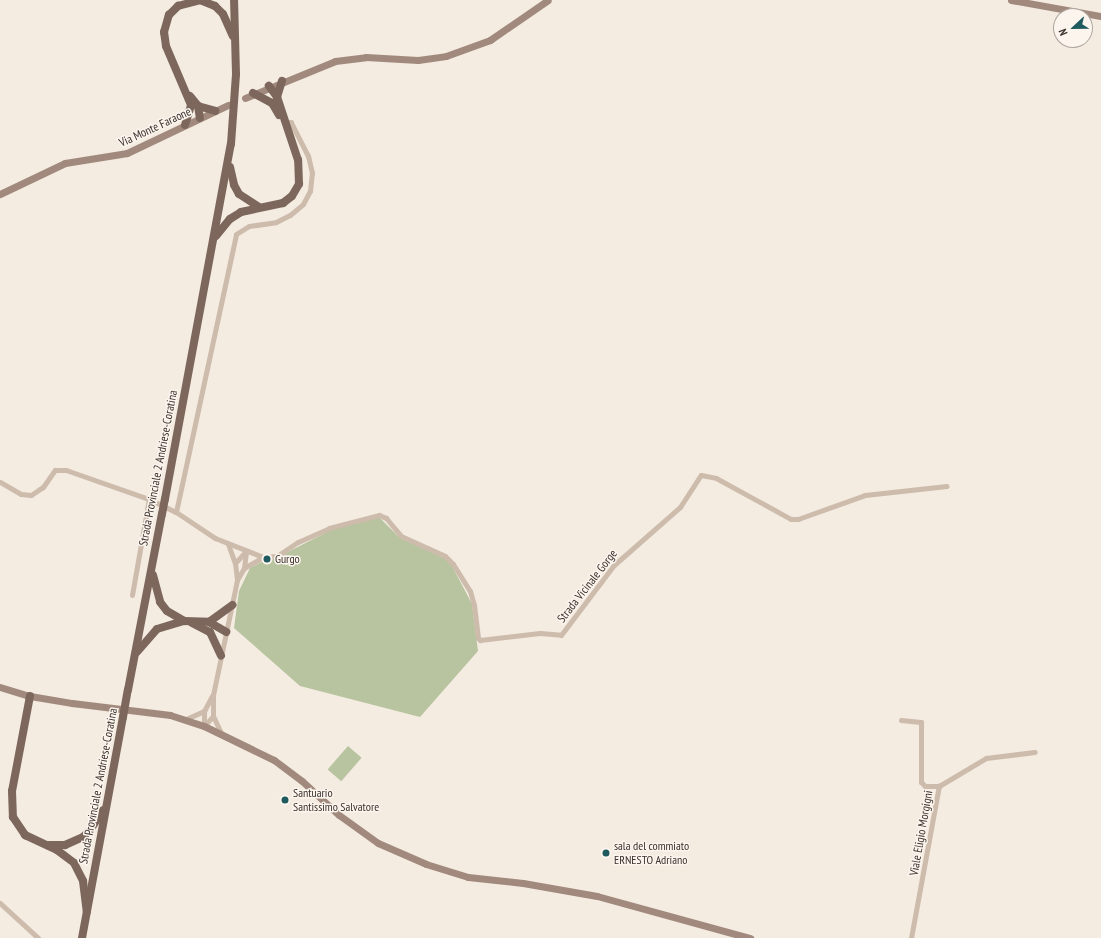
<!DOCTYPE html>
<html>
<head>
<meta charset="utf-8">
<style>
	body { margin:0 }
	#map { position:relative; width:1101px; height:938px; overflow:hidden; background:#f4ebe1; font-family:"PT Sans Narrow",sans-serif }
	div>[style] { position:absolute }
	.green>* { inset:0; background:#b8c4a0; transform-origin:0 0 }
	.street>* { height:5px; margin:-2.5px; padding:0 2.5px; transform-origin:2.5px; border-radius:2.5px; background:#cdbbac }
	.secondary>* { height:7px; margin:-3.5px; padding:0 3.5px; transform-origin:3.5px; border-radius:3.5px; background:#a18a7d }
	.primary>* { height:8px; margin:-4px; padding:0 4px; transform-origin:4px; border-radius:4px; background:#7d675c }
	.primary-bridge>* { height:8px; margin:-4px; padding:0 4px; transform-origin:4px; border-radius:4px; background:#7d675c }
	.dots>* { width:11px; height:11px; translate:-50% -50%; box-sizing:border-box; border:2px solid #fbf5ee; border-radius:50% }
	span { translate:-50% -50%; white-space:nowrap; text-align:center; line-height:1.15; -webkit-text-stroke:3px #fbf5ee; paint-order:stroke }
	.street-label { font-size:12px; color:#3b302b }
	.poi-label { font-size:12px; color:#3b302b }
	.left { translate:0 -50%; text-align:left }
	.north { position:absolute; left:1053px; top:8px; width:40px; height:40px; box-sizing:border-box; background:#fbf5ee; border:1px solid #aea6a0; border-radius:50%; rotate:248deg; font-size:11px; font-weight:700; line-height:16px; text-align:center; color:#3b302b }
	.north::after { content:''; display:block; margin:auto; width:14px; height:18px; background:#1f5a5e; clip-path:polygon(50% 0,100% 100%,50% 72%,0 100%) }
</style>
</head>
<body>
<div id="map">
	<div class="green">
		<div style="clip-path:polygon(379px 517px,400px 538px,444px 558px,451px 564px,472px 604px,478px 651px,420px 717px,300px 686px,234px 628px,239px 591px,250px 568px,267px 559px,276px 558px,331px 530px)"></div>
		<div style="left:348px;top:746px;width:18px;height:31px;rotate:41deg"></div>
	</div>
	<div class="street">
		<div style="left:0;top:482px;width:24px;rotate:30deg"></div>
		<div style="left:21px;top:494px;width:10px;rotate:6deg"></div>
		<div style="left:31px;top:495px;width:14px;rotate:-34deg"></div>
		<div style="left:43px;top:487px;width:21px;rotate:-55deg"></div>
		<div style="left:55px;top:470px;width:11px"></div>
		<div style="left:66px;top:470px;width:88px;rotate:19.3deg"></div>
		<div style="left:149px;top:499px;width:30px;rotate:26deg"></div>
		<div style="left:176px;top:512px;width:47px;rotate:33.7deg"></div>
		<div style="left:215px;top:538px;width:52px;rotate:21.6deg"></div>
		<div style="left:263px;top:557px;width:14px;rotate:-4deg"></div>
		<div style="left:277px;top:556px;width:25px;rotate:-34deg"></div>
		<div style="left:298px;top:542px;width:34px;rotate:-24deg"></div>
		<div style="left:329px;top:528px;width:52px;rotate:-14.6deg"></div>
		<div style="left:379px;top:515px;width:8px;rotate:23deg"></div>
		<div style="left:386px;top:518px;width:23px;rotate:50deg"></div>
		<div style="left:401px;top:536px;width:48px;rotate:24.4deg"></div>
		<div style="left:445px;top:556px;width:11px;rotate:45deg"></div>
		<div style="left:453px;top:564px;width:32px;rotate:58deg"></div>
		<div style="left:470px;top:591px;width:15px;rotate:74deg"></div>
		<div style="left:474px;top:605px;width:33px;rotate:83deg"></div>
		<div style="left:478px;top:638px;width:3px;rotate:45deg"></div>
		<div style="left:480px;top:640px;width:60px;rotate:-6.7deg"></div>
		<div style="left:540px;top:633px;width:21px;rotate:5deg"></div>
		<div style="left:561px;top:635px;width:88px;rotate:-52.9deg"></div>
		<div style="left:614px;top:565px;width:88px;rotate:-41.3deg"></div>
		<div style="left:680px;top:507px;width:38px;rotate:-57deg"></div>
		<div style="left:701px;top:475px;width:15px;rotate:11deg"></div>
		<div style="left:716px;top:478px;width:85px;rotate:28.7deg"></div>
		<div style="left:791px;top:519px;width:7px"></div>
		<div style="left:798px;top:519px;width:71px;rotate:-19.7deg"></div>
		<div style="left:865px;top:495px;width:82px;rotate:-6.3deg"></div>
		<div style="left:176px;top:512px;width:284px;rotate:-77.8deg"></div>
		<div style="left:236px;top:234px;width:15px;rotate:-32deg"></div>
		<div style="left:249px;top:226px;width:27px;rotate:-8deg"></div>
		<div style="left:276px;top:222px;width:16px;rotate:-27deg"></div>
		<div style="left:290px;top:215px;width:17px;rotate:-40deg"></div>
		<div style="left:303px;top:204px;width:15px;rotate:-62deg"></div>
		<div style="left:310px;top:191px;width:18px;rotate:-84deg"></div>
		<div style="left:312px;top:173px;width:17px;rotate:-103deg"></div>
		<div style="left:308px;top:156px;width:38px;rotate:-117deg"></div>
		<div style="left:291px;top:122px;width:7px;rotate:180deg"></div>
		<div style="left:228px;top:544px;width:20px;rotate:70deg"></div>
		<div style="left:235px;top:563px;width:17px;rotate:83deg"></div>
		<div style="left:235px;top:563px;width:16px;rotate:-47deg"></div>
		<div style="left:244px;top:568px;width:17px;rotate:-83deg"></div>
		<div style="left:132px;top:595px;width:97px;rotate:-80deg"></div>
		<div style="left:204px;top:711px;width:15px;rotate:90deg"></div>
		<div style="left:204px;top:726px;width:13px;rotate:-48deg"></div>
		<div style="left:186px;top:719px;width:20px;rotate:-24deg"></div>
		<div style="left:204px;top:711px;width:17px;rotate:-62deg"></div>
		<div style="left:901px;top:720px;width:20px;rotate:6deg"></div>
		<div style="left:921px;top:722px;width:60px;rotate:90deg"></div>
		<div style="left:921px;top:782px;width:6px;rotate:45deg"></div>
		<div style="left:925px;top:786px;width:14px"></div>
		<div style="left:221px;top:733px;width:19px;rotate:-115deg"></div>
		<div style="left:213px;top:716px;width:21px;rotate:-90deg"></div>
		<div style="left:213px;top:695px;width:117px;rotate:-78.2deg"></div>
		<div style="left:237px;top:580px;width:14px;rotate:-60deg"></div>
		<div style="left:244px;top:568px;width:22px;rotate:-30deg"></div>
		<div style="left:0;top:903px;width:52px;rotate:42.6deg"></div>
		<div style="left:911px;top:938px;width:155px;rotate:-79.6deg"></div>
		<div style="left:939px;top:786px;width:55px;rotate:-30.8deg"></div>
		<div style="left:986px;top:758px;width:49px;rotate:-7deg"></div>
	</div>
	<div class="secondary">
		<div style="left:1011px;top:0;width:91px;rotate:10.1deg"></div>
		<div style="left:245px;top:98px;width:97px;rotate:-22.3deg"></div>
		<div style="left:335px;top:61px;width:31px;rotate:-7deg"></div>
		<div style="left:366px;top:57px;width:52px;rotate:3.3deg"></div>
		<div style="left:418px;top:60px;width:28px;rotate:-8deg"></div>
		<div style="left:446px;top:56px;width:47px;rotate:-20deg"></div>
		<div style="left:490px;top:40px;width:70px;rotate:-34.6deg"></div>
		<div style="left:0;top:194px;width:72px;rotate:-25.5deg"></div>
		<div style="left:65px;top:163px;width:63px;rotate:-9.2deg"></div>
		<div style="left:127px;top:153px;width:112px;rotate:-25.4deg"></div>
		<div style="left:0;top:687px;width:31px;rotate:17deg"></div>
		<div style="left:30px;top:696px;width:43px;rotate:9.5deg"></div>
		<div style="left:72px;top:703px;width:99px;rotate:7deg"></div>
		<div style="left:170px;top:715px;width:36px;rotate:18deg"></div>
		<div style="left:204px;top:726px;width:78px;rotate:25.9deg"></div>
		<div style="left:274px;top:760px;width:35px;rotate:37deg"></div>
		<div style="left:302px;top:781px;width:50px;rotate:42.6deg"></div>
		<div style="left:339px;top:815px;width:48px;rotate:35.7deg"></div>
		<div style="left:378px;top:843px;width:52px;rotate:23.6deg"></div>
		<div style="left:426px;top:864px;width:44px;rotate:17.2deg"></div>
		<div style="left:468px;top:877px;width:55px;rotate:6.2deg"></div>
		<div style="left:523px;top:883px;width:75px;rotate:10deg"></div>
		<div style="left:597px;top:896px;width:159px;rotate:15.4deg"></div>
	</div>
	<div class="primary">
		<div style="left:200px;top:0;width:16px;rotate:22deg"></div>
		<div style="left:215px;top:6px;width:11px;rotate:45deg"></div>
		<div style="left:223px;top:14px;width:24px;rotate:66deg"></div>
		<div style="left:253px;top:93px;width:21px;rotate:28deg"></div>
		<div style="left:272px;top:103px;width:14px;rotate:60deg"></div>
		<div style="left:190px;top:96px;width:13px;rotate:51deg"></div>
		<div style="left:198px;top:106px;width:12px;rotate:81deg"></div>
		<div style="left:277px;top:97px;width:17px;rotate:-73deg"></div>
		<div style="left:198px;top:106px;width:18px;rotate:16deg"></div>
		<div style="left:185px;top:125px;width:21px;rotate:-73deg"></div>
		<div style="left:191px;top:105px;width:64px;rotate:-113deg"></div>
		<div style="left:166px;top:46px;width:14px;rotate:-98deg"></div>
		<div style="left:164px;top:32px;width:18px;rotate:-74deg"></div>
		<div style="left:169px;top:15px;width:13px;rotate:-45deg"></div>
		<div style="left:178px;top:6px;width:24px;rotate:-15deg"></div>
		<div style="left:230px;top:167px;width:18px;rotate:77deg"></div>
		<div style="left:234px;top:185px;width:10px;rotate:61deg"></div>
		<div style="left:239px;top:194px;width:24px;rotate:33deg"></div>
		<div style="left:216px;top:236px;width:22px;rotate:-51deg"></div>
		<div style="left:230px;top:219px;width:13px;rotate:-32deg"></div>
		<div style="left:241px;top:212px;width:43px;rotate:-12.1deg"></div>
		<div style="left:283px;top:203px;width:11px;rotate:-38deg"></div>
		<div style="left:292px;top:196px;width:14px;rotate:-60deg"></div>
		<div style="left:299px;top:184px;width:24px;rotate:-92deg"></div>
		<div style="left:298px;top:160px;width:66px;rotate:-108.4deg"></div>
		<div style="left:277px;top:97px;width:14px;rotate:-126deg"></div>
		<div style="left:165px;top:499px;width:361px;rotate:-79.5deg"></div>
		<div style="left:231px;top:144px;width:70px;rotate:-85.9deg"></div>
		<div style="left:236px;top:74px;width:74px;rotate:-91.5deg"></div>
		<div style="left:153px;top:575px;width:28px;rotate:75deg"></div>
		<div style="left:160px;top:602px;width:11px;rotate:52deg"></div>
		<div style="left:167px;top:611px;width:20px;rotate:30deg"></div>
		<div style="left:184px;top:621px;width:25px;rotate:2deg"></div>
		<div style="left:209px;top:622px;width:29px;rotate:-36deg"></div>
		<div style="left:209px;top:622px;width:20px;rotate:30deg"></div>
		<div style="left:192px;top:623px;width:20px;rotate:27deg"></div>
		<div style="left:210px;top:632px;width:26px;rotate:65deg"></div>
		<div style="left:137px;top:652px;width:30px;rotate:-49deg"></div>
		<div style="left:157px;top:629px;width:28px;rotate:-17deg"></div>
		<div style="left:128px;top:690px;width:179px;rotate:-79.1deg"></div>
		<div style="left:30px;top:696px;width:97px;rotate:100.7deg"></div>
		<div style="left:12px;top:791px;width:26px;rotate:88deg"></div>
		<div style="left:13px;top:817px;width:22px;rotate:56deg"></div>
		<div style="left:25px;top:835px;width:35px;rotate:25deg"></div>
		<div style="left:57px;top:850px;width:21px;rotate:37deg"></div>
		<div style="left:74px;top:863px;width:20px;rotate:63deg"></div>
		<div style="left:83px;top:881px;width:31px;rotate:83deg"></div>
		<div style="left:49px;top:845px;width:16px"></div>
		<div style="left:65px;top:845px;width:20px;rotate:-24deg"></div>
		<div style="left:83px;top:837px;width:11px;rotate:-45deg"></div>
		<div style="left:91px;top:829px;width:22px;rotate:-58deg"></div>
		<div style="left:82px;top:938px;width:225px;rotate:-79.5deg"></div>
	</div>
	<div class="primary-bridge">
		<div style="left:162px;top:514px;width:15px;rotate:-79deg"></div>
		<div style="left:123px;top:717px;width:27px;rotate:-80deg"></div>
	</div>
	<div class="dots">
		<div style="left:267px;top:559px;background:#1f5a5e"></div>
		<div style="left:285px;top:800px;background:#1f5a5e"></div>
		<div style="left:606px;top:853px;background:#1f5a5e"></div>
	</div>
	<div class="street-label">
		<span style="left:155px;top:127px;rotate:-25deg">Via Monte Faraone</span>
		<span style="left:158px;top:468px;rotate:-79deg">Strada Provinciale 2 Andriese-Coratina</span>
		<span style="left:587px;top:586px;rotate:-52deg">Strada Vicinale Gorge</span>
		<span style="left:98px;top:786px;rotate:-79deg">Strada Provinciale 2 Andriese-Coratina</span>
		<span style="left:921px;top:833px;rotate:-80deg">Viale Eligio Morgigni</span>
	</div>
	<div class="poi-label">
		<span class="left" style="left:275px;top:559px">Gurgo</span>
		<span class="left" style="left:293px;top:800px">Santuario<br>Santissimo Salvatore</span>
		<span class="left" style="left:614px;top:853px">sala del commiato<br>ERNESTO Adriano</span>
	</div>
	<div class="north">N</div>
</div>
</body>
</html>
